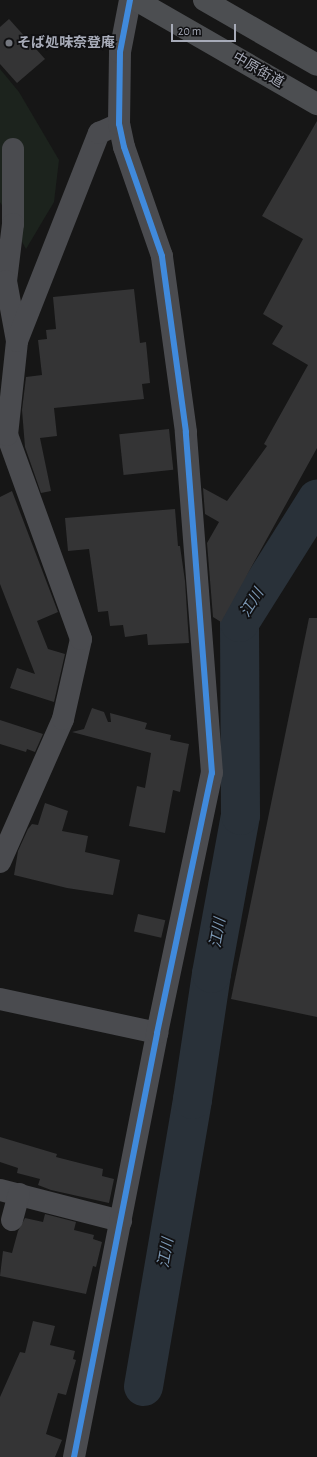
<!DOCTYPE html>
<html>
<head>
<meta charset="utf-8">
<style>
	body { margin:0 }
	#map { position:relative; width:317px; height:1457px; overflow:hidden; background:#161616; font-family:"Alegreya Sans","Noto Sans JP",sans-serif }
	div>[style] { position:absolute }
	.green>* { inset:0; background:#1c231d }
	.river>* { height:39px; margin:-19.5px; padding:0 19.5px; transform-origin:19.5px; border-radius:19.5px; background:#293139 }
	.building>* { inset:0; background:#343435; transform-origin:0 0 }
	.minor>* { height:22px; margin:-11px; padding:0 11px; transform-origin:11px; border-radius:11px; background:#4a4b4f }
	.major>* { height:22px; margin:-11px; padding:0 11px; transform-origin:11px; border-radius:11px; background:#4c4e51 }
	.cycleway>* { height:6px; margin:-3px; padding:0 3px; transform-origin:3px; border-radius:3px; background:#408adc }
	.dots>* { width:11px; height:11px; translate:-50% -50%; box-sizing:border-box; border:2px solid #101012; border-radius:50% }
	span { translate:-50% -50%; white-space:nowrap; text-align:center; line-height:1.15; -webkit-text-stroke:3.5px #101012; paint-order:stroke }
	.poi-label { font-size:14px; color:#a7abb8; font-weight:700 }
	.left { translate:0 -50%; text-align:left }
	.street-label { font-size:14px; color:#a7abb8 }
	.water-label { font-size:15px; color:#7c98b4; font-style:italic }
	.scale { position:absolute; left:171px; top:24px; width:65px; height:18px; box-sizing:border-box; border:2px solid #a7abb8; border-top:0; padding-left:5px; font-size:12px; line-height:14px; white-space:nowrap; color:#a7abb8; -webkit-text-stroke:3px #101012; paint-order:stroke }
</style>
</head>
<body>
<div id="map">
	<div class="green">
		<div style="clip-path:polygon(0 69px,19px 92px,59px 160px,54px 202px,26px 249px,0 202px)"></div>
	</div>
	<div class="river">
		<div style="left:143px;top:1386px;width:291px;rotate:-80.3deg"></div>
		<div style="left:192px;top:1099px;width:127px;rotate:-81.4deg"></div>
		<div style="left:211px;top:973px;width:161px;rotate:-79.6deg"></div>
		<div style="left:240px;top:815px;width:193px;rotate:-90.3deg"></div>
		<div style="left:239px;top:622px;width:146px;rotate:-57.8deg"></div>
	</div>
	<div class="building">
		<div style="clip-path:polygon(9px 19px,45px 59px,17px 83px,0 64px,0 27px)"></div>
		<div style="clip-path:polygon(317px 121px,317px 448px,221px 622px,213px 617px,207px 543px,219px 522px,205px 514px,203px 488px,227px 501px,267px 446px,264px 444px,308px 365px,272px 344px,283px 326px,263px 314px,303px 239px,262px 216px)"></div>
		<div style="clip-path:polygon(134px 289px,140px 343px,146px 342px,150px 383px,142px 384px,144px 399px,54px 408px,57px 436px,40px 438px,51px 491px,41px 493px,25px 447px,22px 410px,26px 377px,42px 375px,38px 340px,47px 339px,46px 330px,56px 329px,53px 297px)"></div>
		<div style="left:169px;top:429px;width:41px;height:50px;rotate:84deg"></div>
		<div style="clip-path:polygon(12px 491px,58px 612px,37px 621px,48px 649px,65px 654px,54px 702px,10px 688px,17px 668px,35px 674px,0 584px,0 497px)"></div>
		<div style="clip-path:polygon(175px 509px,178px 546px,180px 546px,185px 581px,189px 643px,148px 645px,147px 634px,125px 637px,123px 625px,110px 626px,108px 611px,98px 612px,89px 549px,68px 551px,65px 518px)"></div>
		<div style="clip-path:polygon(309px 618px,317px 618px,317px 1017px,231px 999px)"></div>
		<div style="clip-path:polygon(92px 708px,104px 712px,108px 722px,111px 722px,110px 713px,147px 723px,145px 729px,171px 735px,170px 740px,189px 744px,180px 792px,173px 790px,165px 833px,129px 826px,137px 786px,145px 788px,151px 753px,72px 732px,84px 729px)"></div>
		<div style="clip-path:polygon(0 720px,43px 734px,35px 752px,27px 749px,26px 752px,0 744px)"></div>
		<div style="clip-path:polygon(45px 803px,68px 811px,62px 831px,88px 836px,85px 852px,120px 860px,113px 895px,67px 888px,14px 875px,18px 851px,28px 829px,32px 824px,38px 825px)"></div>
		<div style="left:138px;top:914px;width:28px;height:18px;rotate:13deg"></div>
		<div style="clip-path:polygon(0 1137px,57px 1154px,56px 1157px,103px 1169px,102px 1176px,114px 1179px,109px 1203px,51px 1190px,38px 1185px,40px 1179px,17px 1173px,18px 1168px,0 1162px)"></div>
		<div style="clip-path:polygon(45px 1214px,76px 1222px,74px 1230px,94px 1235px,93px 1239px,102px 1242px,96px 1267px,93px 1266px,86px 1294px,0 1276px,3px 1251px,12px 1253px,18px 1231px,25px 1218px,43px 1222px)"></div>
		<div style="clip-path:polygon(33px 1321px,55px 1326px,50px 1345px,75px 1351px,73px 1359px,76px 1360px,66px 1395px,58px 1393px,46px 1434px,62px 1440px,55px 1457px,0 1457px,0 1397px,20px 1352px,25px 1353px)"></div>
	</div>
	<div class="minor">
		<div style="left:13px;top:149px;width:75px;rotate:90deg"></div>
		<div style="left:13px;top:224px;width:57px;rotate:97deg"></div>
		<div style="left:6px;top:281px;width:61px;rotate:79.6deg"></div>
		<div style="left:0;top:862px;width:156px;rotate:-66.2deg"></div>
		<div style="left:63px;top:719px;width:82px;rotate:-77.3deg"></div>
		<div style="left:81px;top:639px;width:217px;rotate:-109.9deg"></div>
		<div style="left:7px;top:435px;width:95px;rotate:-83.9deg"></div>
		<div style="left:17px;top:341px;width:224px;rotate:-68.5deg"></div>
		<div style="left:99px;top:133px;width:22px;rotate:-24deg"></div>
		<div style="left:0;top:999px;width:161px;rotate:12.2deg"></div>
		<div style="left:0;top:1190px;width:125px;rotate:14.4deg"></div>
		<div style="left:12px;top:1220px;width:27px;rotate:-75deg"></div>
		<div style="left:74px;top:1457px;width:432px;rotate:-78.9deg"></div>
		<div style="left:157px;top:1033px;width:266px;rotate:-78.1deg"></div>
		<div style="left:212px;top:773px;width:342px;rotate:-94.4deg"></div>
		<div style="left:186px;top:432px;width:178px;rotate:-97.8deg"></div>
		<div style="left:162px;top:256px;width:115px;rotate:-109.2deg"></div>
		<div style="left:124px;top:147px;width:24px;rotate:-102deg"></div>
		<div style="left:119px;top:124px;width:72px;rotate:-89.2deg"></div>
		<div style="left:120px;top:52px;width:53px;rotate:-79.1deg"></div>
	</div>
	<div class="major">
		<div style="left:136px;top:0;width:209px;rotate:29.9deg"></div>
		<div style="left:204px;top:0;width:130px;rotate:29.9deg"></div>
	</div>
	<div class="cycleway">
		<div style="left:74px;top:1457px;width:432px;rotate:-78.9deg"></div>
		<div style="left:157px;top:1033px;width:266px;rotate:-78.1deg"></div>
		<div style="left:212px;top:773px;width:342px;rotate:-94.4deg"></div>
		<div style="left:186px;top:432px;width:178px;rotate:-97.8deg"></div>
		<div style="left:162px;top:256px;width:115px;rotate:-109.2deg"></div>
		<div style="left:124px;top:147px;width:24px;rotate:-102deg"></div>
		<div style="left:119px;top:124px;width:72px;rotate:-89.2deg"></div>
		<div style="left:120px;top:52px;width:53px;rotate:-79.1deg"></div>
	</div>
	<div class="dots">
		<div style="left:9px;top:43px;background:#74777f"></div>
	</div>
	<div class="poi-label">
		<span class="left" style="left:17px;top:43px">そば処味奈登庵</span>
	</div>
	<div class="street-label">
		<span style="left:258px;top:70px;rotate:30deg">中原街道</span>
	</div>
	<div class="water-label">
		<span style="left:252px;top:603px;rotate:-58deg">江川</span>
		<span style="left:218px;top:933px;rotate:-80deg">江川</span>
		<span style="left:166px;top:1253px;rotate:-80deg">江川</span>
	</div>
	<div class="scale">20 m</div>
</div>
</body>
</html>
